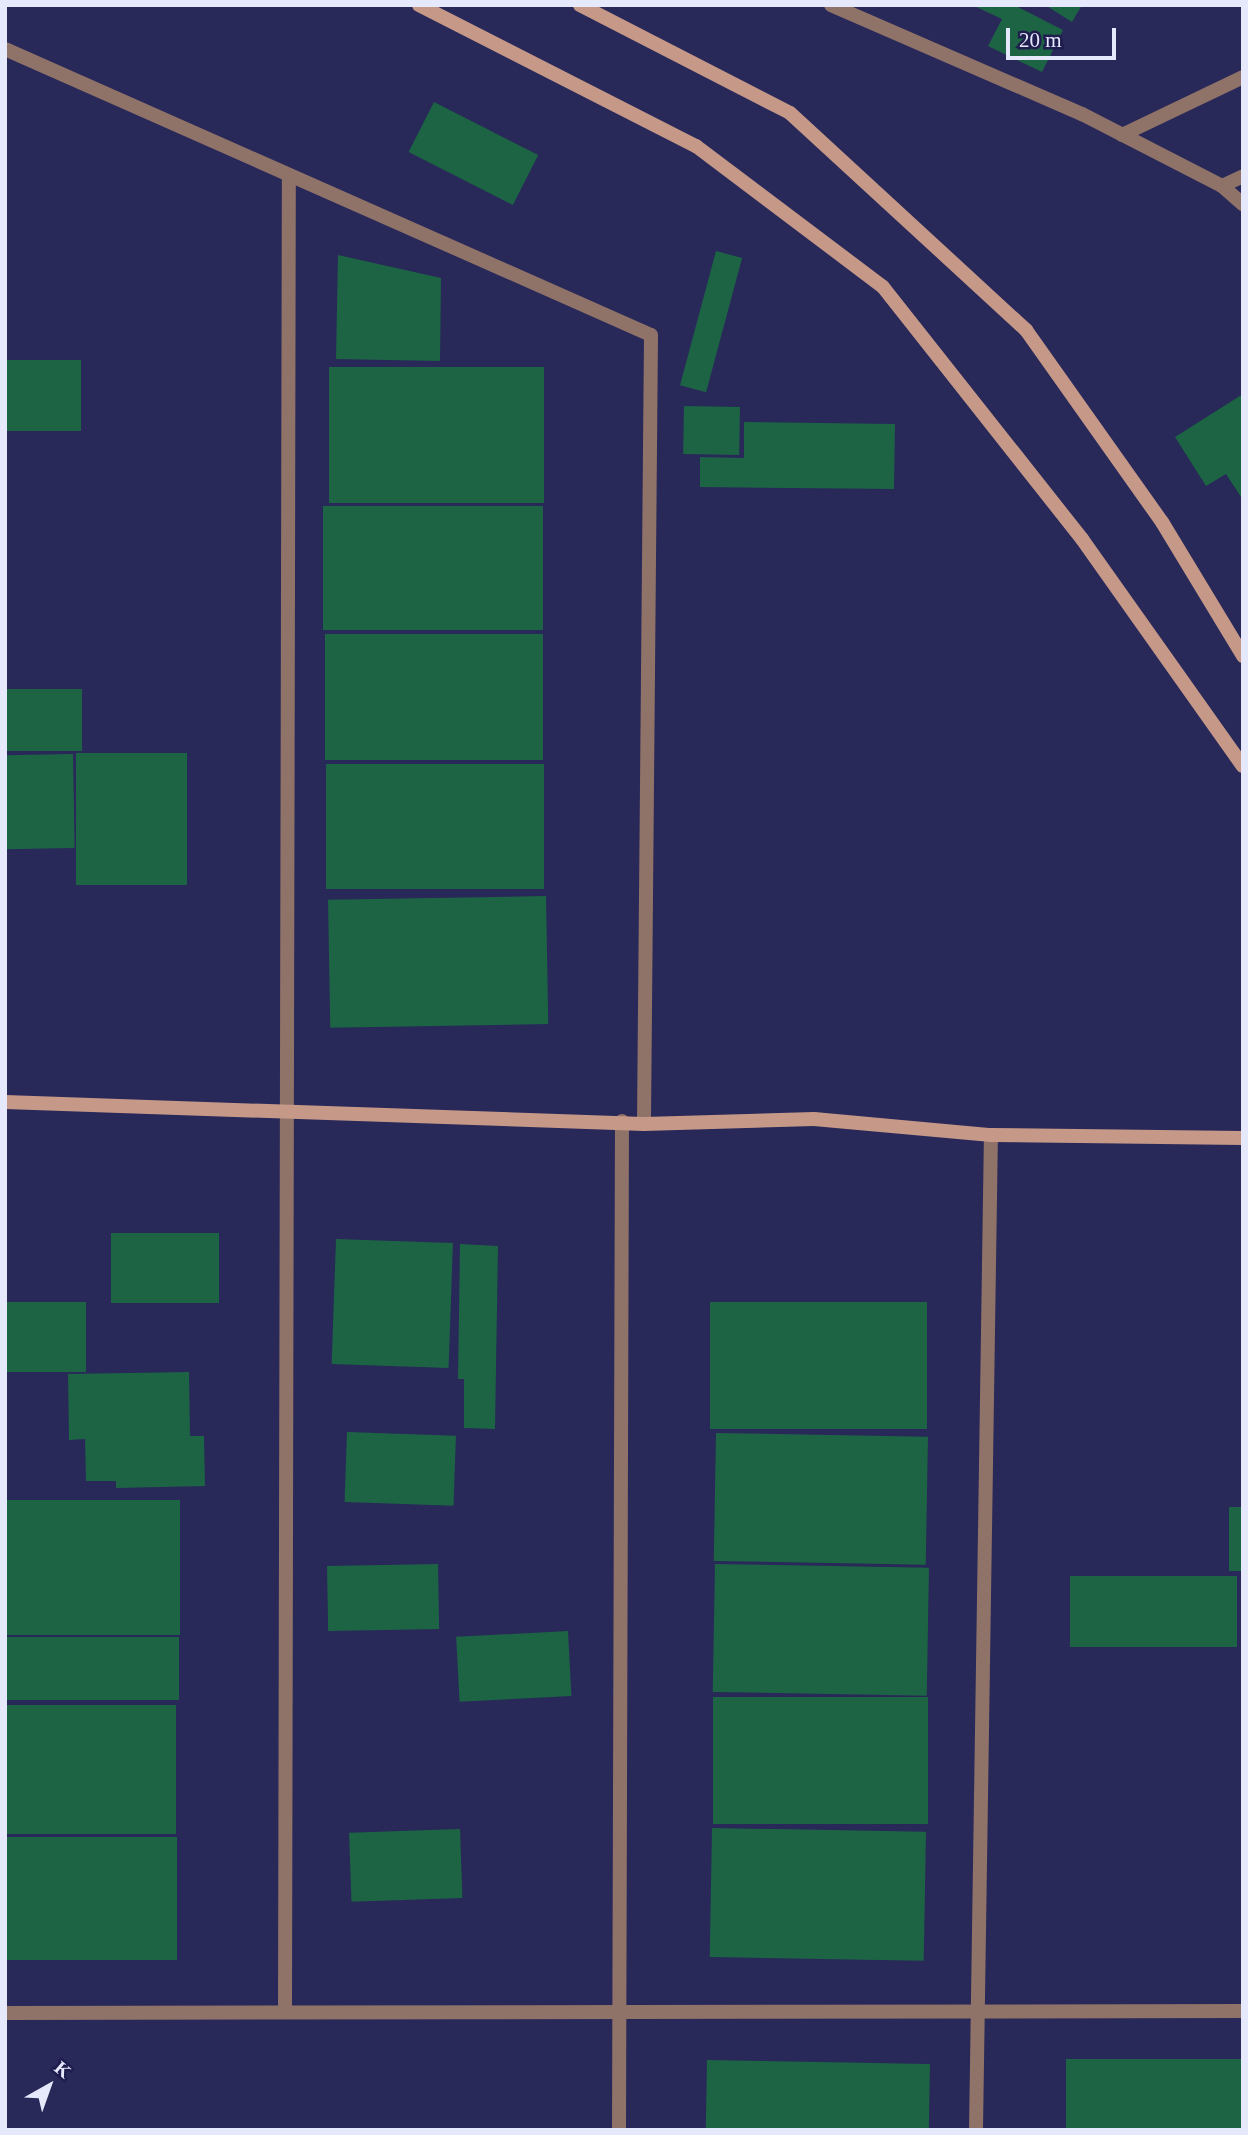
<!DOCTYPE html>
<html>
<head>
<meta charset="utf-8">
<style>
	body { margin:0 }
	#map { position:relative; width:1248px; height:2135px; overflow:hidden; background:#282859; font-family:"Times New Roman",serif }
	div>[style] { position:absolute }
	.building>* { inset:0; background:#1d6444; transform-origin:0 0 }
	.street>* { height:14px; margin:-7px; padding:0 7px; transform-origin:7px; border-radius:7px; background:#8f7268 }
	.secondary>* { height:14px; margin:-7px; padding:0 7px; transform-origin:7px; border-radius:7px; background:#c59888 }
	span { translate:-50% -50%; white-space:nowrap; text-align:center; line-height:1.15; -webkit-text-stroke:5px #1f1d4e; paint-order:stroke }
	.frame { position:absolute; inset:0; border:7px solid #e6e9fc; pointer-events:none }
	.north { position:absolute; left:14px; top:2051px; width:70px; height:70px; -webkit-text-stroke:5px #1f1d4e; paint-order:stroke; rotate:40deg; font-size:19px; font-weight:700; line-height:28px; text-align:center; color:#e6e9fc }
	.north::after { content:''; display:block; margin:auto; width:24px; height:32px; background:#e6e9fc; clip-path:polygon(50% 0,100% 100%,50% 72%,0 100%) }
	.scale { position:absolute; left:1006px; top:28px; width:110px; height:32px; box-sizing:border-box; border:4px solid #e6e9fc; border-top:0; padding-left:9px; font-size:21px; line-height:24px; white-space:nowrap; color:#e6e9fc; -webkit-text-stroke:5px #1f1d4e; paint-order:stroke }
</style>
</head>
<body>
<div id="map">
	<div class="building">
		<div style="clip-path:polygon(972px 5px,1014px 5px,1063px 30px,1042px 72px,988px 46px,1002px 19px)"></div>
		<div style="clip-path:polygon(1045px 5px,1082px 5px,1072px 22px)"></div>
		<div style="left:434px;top:102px;width:117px;height:56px;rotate:27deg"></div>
		<div style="left:716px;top:251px;width:27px;height:139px;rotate:15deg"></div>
		<div style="clip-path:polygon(338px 255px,441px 278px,440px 361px,336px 359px)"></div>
		<div style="left:5px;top:360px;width:76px;height:71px"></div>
		<div style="left:329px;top:367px;width:215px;height:136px"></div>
		<div style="clip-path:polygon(1243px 394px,1243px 500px,1226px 474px,1206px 486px,1175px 437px)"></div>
		<div style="left:684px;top:406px;width:56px;height:48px;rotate:1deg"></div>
		<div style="clip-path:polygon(744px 422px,895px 424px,894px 489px,700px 487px,700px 457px,744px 458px)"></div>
		<div style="left:543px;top:506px;width:124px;height:220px;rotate:90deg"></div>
		<div style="left:543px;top:634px;width:126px;height:218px;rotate:90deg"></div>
		<div style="left:82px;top:689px;width:62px;height:77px;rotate:90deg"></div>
		<div style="left:187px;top:753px;width:132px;height:111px;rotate:90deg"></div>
		<div style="left:73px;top:754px;width:94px;height:68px;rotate:89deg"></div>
		<div style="left:544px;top:764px;width:125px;height:218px;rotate:90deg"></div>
		<div style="left:546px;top:896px;width:128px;height:218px;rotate:89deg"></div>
		<div style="left:111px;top:1233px;width:108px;height:70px"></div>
		<div style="left:336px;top:1239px;width:117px;height:125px;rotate:2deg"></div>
		<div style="clip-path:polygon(460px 1244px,498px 1246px,495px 1429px,464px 1428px,464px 1379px,458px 1379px)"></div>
		<div style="left:5px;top:1302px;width:81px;height:70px"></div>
		<div style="left:710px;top:1302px;width:217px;height:127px"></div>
		<div style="clip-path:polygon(189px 1372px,190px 1436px,204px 1436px,205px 1486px,116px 1488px,116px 1481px,86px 1481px,85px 1439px,69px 1440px,68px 1374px)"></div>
		<div style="left:347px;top:1432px;width:109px;height:70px;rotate:2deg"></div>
		<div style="left:716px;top:1433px;width:212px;height:128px;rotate:1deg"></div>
		<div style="left:5px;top:1500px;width:175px;height:135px"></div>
		<div style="left:1229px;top:1507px;width:14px;height:64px"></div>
		<div style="left:438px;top:1564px;width:65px;height:111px;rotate:89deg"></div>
		<div style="left:715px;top:1564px;width:214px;height:128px;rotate:1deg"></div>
		<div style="left:1070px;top:1576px;width:167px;height:71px"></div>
		<div style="left:568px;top:1631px;width:65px;height:112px;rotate:87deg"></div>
		<div style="left:5px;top:1637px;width:174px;height:63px"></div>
		<div style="left:713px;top:1697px;width:215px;height:127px"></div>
		<div style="left:5px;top:1705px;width:171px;height:129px"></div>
		<div style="left:712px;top:1828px;width:214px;height:129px;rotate:1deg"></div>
		<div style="left:460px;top:1829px;width:69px;height:111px;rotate:88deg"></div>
		<div style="left:5px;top:1837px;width:172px;height:123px"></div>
		<div style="left:1066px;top:2059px;width:177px;height:71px"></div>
		<div style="left:707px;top:2060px;width:223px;height:70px;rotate:1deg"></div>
	</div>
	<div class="street">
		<div style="left:831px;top:5px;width:274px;rotate:23.5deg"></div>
		<div style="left:1082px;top:114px;width:157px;rotate:27.2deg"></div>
		<div style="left:1222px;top:186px;width:28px;rotate:41deg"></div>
		<div style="left:5px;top:49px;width:706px;rotate:23.88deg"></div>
		<div style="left:651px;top:335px;width:789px;rotate:90.51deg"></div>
		<div style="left:1122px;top:135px;width:134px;rotate:-25.6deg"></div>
		<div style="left:1222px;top:186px;width:23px;rotate:-25deg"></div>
		<div style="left:285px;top:2012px;width:1837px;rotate:-89.88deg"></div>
		<div style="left:5px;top:2013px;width:1238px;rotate:-0.09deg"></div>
		<div style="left:619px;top:2130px;width:1009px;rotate:-89.83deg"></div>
		<div style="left:976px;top:2130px;width:995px;rotate:-89.14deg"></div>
	</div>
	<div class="secondary">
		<div style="left:419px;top:5px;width:311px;rotate:27deg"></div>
		<div style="left:696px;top:146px;width:234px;rotate:37deg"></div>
		<div style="left:883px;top:287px;width:321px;rotate:51.7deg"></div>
		<div style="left:1082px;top:539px;width:278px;rotate:54.7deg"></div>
		<div style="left:580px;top:5px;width:236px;rotate:27.2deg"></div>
		<div style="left:790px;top:113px;width:321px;rotate:42.6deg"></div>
		<div style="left:1026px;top:330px;width:235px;rotate:54.7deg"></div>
		<div style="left:1162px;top:522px;width:157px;rotate:58.8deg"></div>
		<div style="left:5px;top:1102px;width:639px;rotate:1.97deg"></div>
		<div style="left:644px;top:1124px;width:170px;rotate:-1.7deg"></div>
		<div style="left:814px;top:1119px;width:178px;rotate:5.2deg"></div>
		<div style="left:991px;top:1135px;width:252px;rotate:0.7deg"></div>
	</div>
	<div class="frame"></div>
	<div class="north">K</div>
	<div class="scale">20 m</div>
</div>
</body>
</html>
